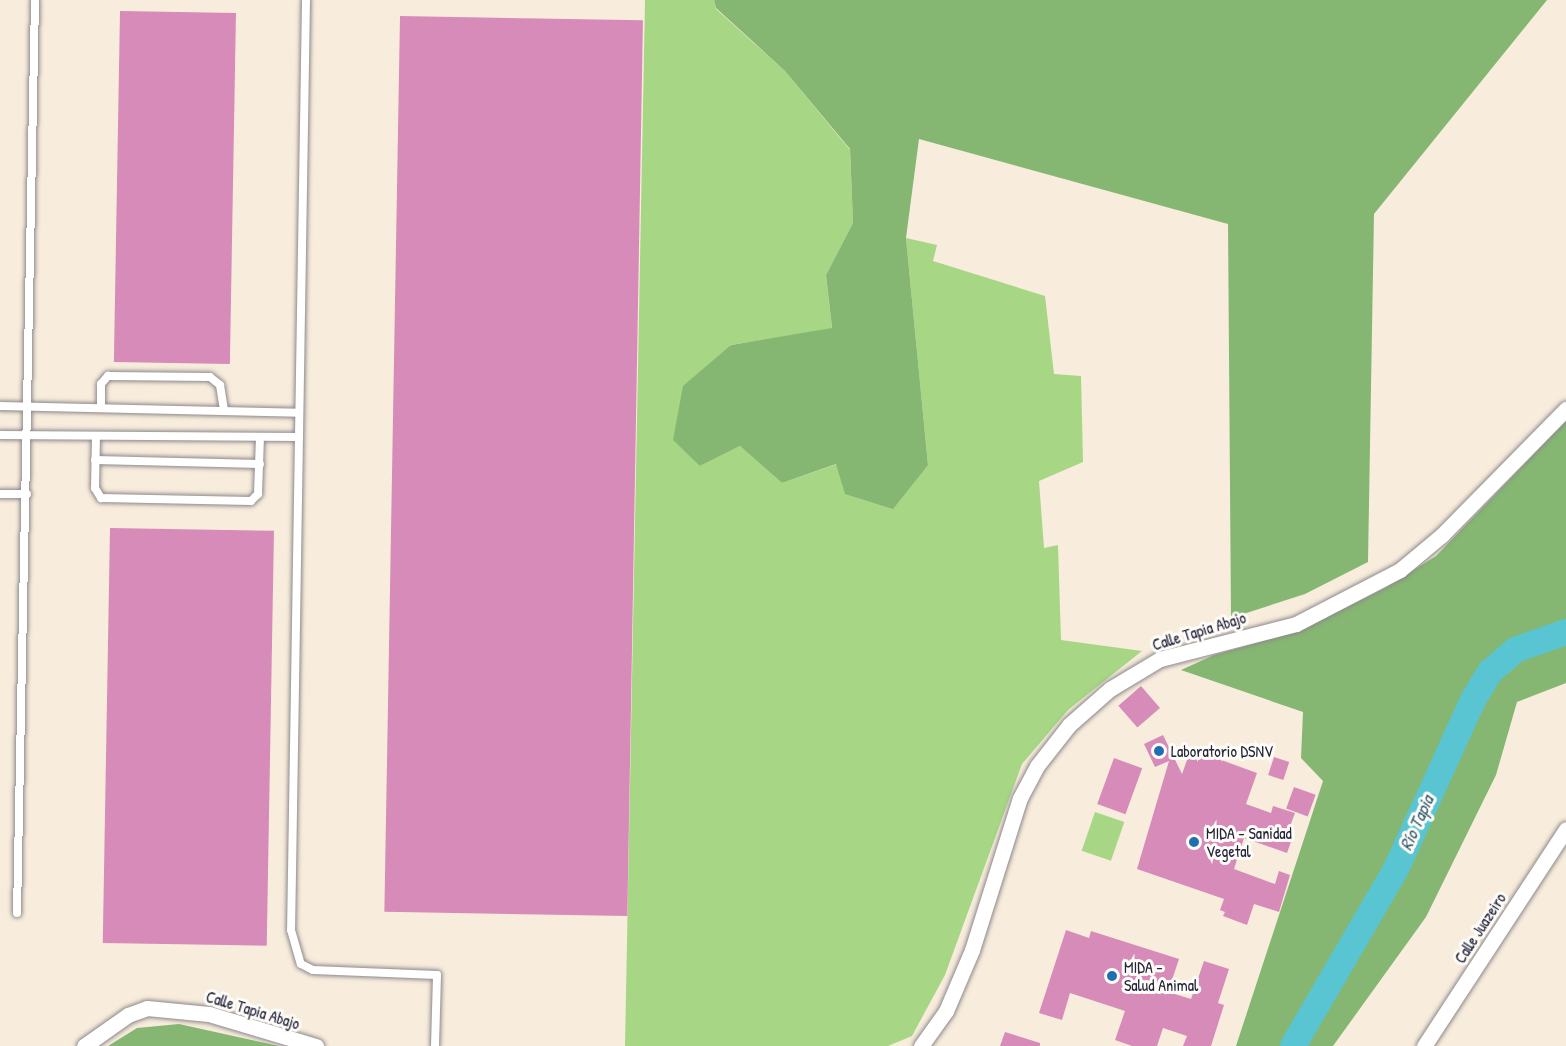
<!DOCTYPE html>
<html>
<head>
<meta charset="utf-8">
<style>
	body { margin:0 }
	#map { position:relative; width:1566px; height:1046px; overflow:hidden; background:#f8eddc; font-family:"Patrick Hand",sans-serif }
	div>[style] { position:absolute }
	.green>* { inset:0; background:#a7d684; transform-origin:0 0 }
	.forest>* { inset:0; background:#85b772 }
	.river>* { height:26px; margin:-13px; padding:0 13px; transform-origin:13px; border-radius:13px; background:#59c4d2 }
	.building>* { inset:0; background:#d78bb9; transform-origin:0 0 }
	.roads { filter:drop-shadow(0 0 2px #8d888c) drop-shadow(0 0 2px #8d888c) }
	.lane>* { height:8px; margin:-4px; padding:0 4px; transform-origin:4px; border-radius:4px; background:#fff }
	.street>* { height:15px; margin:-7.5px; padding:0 7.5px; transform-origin:7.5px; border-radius:7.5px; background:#fff }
	.dots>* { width:16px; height:16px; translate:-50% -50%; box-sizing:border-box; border:3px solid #fdfcf7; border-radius:50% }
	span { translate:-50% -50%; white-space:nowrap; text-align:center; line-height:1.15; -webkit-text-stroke:6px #fdfcf7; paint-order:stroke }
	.street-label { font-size:16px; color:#22223b }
	.poi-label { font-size:16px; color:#22223b }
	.left { translate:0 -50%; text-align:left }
	.water-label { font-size:18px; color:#355b70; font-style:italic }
</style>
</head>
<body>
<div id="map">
	<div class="green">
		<div style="clip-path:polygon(645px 0,714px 0,716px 9px,785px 71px,850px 150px,853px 223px,826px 275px,832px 329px,730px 345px,700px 466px,740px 446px,782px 483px,837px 464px,928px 465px,906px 238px,937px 245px,933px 261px,1045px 296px,1054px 374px,1081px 376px,1083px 462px,1039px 481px,1044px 548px,1058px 545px,1061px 640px,1142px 651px,1068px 710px,1022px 764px,945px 975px,912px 1036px,888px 1046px,625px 1046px)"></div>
		<div style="left:1095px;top:812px;width:31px;height:41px;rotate:19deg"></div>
	</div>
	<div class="forest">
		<div style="clip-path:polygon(714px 0,1547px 0,1374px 214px,1368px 562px,1305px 594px,1231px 618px,1228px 224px,919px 139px,906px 238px,928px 465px,893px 509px,845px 494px,836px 464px,782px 483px,740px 446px,700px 466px,673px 440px,683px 386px,731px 345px,832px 328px,826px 275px,853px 223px,850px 149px,785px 71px,716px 8px)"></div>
		<div style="clip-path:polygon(1566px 421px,1566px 683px,1517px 702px,1496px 775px,1426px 917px,1333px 1046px,1236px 1046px,1323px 781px,1301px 758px,1303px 712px,1181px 670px,1214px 655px,1299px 631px,1385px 588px,1436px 556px)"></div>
		<div style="clip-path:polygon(179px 1024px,279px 1046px,108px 1046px,137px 1028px)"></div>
	</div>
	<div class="river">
		<div style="left:1293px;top:1046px;width:205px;rotate:-59.8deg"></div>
		<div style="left:1396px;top:869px;width:186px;rotate:-65.5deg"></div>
		<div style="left:1473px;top:700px;width:33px;rotate:-59deg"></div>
		<div style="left:1490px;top:672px;width:33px;rotate:-41deg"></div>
		<div style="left:1515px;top:650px;width:54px;rotate:-19.4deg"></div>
	</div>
	<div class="building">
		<div style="left:120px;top:11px;width:116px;height:351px;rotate:1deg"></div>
		<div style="left:400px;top:16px;width:243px;height:896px;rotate:1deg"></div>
		<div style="left:110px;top:528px;width:164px;height:415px;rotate:1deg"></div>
		<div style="left:1141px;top:686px;width:29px;height:30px;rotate:49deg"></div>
		<div style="clip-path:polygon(1163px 735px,1182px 774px,1191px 749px,1257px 773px,1246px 804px,1271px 813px,1273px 806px,1295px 813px,1287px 834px,1292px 839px,1287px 853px,1244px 838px,1234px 869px,1275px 884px,1279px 871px,1290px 875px,1279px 912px,1254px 904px,1247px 925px,1223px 916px,1225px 912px,1220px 910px,1224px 899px,1137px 869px,1169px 761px,1155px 767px,1144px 744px)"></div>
		<div style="left:1274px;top:757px;width:16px;height:19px;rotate:18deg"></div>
		<div style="left:1114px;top:758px;width:30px;height:49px;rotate:20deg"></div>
		<div style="left:1294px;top:787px;width:23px;height:23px;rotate:20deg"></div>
		<div style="clip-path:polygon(1066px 930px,1089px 938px,1091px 931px,1179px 959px,1168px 992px,1191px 999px,1204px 961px,1229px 969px,1218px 1003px,1224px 1005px,1211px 1046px,1183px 1046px,1187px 1036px,1163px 1028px,1157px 1046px,1132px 1046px,1115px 1040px,1125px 1011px,1070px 993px,1062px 1020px,1039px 1013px)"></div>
		<div style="clip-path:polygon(1005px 1032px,1040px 1043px,1040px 1046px,1000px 1046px)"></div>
	</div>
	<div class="roads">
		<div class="lane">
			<div style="left:306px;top:0;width:930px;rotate:90.92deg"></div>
			<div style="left:291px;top:930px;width:35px;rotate:74deg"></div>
			<div style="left:301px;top:964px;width:13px;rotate:27deg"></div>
			<div style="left:313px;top:970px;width:124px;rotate:2.3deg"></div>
			<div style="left:437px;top:975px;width:71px;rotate:91.6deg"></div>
			<div style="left:0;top:406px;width:299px;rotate:1.3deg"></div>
			<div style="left:101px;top:408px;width:24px;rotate:-90deg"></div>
			<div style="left:101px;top:384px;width:11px;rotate:-49deg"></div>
			<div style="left:108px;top:376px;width:102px;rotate:0.6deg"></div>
			<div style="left:210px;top:377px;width:13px;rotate:39deg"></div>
			<div style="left:220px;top:385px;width:26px;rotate:81deg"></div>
			<div style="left:0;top:435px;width:299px;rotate:0.4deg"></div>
			<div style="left:96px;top:436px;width:52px;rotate:91.1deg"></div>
			<div style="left:95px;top:488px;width:12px;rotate:59deg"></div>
			<div style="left:101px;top:498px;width:150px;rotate:1.1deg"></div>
			<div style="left:251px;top:501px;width:10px;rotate:-45deg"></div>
			<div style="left:258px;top:494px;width:57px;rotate:-88deg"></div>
			<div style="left:95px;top:460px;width:165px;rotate:1.4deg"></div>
			<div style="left:0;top:494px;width:27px"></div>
			<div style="left:17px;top:913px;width:913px;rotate:-88.87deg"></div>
		</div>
		<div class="street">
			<div style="left:84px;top:1046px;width:54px;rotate:-35.2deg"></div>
			<div style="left:128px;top:1015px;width:20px;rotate:-20deg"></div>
			<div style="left:147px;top:1008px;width:62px;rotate:5.5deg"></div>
			<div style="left:209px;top:1014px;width:112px;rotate:16.7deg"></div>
			<div style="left:921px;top:1046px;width:43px;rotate:-54.5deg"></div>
			<div style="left:946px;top:1011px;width:66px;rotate:-66.9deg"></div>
			<div style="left:972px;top:950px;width:159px;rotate:-72.5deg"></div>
			<div style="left:1020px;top:798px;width:36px;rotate:-62deg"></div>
			<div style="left:1037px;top:766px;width:52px;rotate:-52deg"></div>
			<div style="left:1069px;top:725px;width:55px;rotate:-41.3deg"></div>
			<div style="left:1110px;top:689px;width:58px;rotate:-31deg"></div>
			<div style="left:1160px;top:659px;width:140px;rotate:-14.4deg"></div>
			<div style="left:1296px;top:624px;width:117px;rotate:-27.4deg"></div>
			<div style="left:1400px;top:570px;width:55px;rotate:-39.8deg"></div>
			<div style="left:1442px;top:535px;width:177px;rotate:-45.5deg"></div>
			<div style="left:1424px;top:1046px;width:259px;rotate:-56.8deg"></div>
		</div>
	</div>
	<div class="dots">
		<div style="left:1159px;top:751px;background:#1f6fb2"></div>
		<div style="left:1194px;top:842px;background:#1f6fb2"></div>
		<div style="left:1112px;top:976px;background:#1f6fb2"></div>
	</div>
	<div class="street-label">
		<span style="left:1199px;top:631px;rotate:-17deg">Calle Tapia Abajo</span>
		<span style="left:1480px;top:928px;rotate:-57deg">Calle Juazeiro</span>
		<span style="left:253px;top:1010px;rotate:17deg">Calle Tapia Abajo</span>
	</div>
	<div class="poi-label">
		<span class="left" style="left:1171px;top:751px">Laboratorio DSNV</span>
		<span class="left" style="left:1206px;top:842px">MIDA - Sanidad<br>Vegetal</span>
		<span class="left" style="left:1124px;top:976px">MIDA -<br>Salud Animal</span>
	</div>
	<div class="water-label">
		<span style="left:1417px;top:823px;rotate:-66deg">Río Tapia</span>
	</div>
</div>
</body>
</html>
